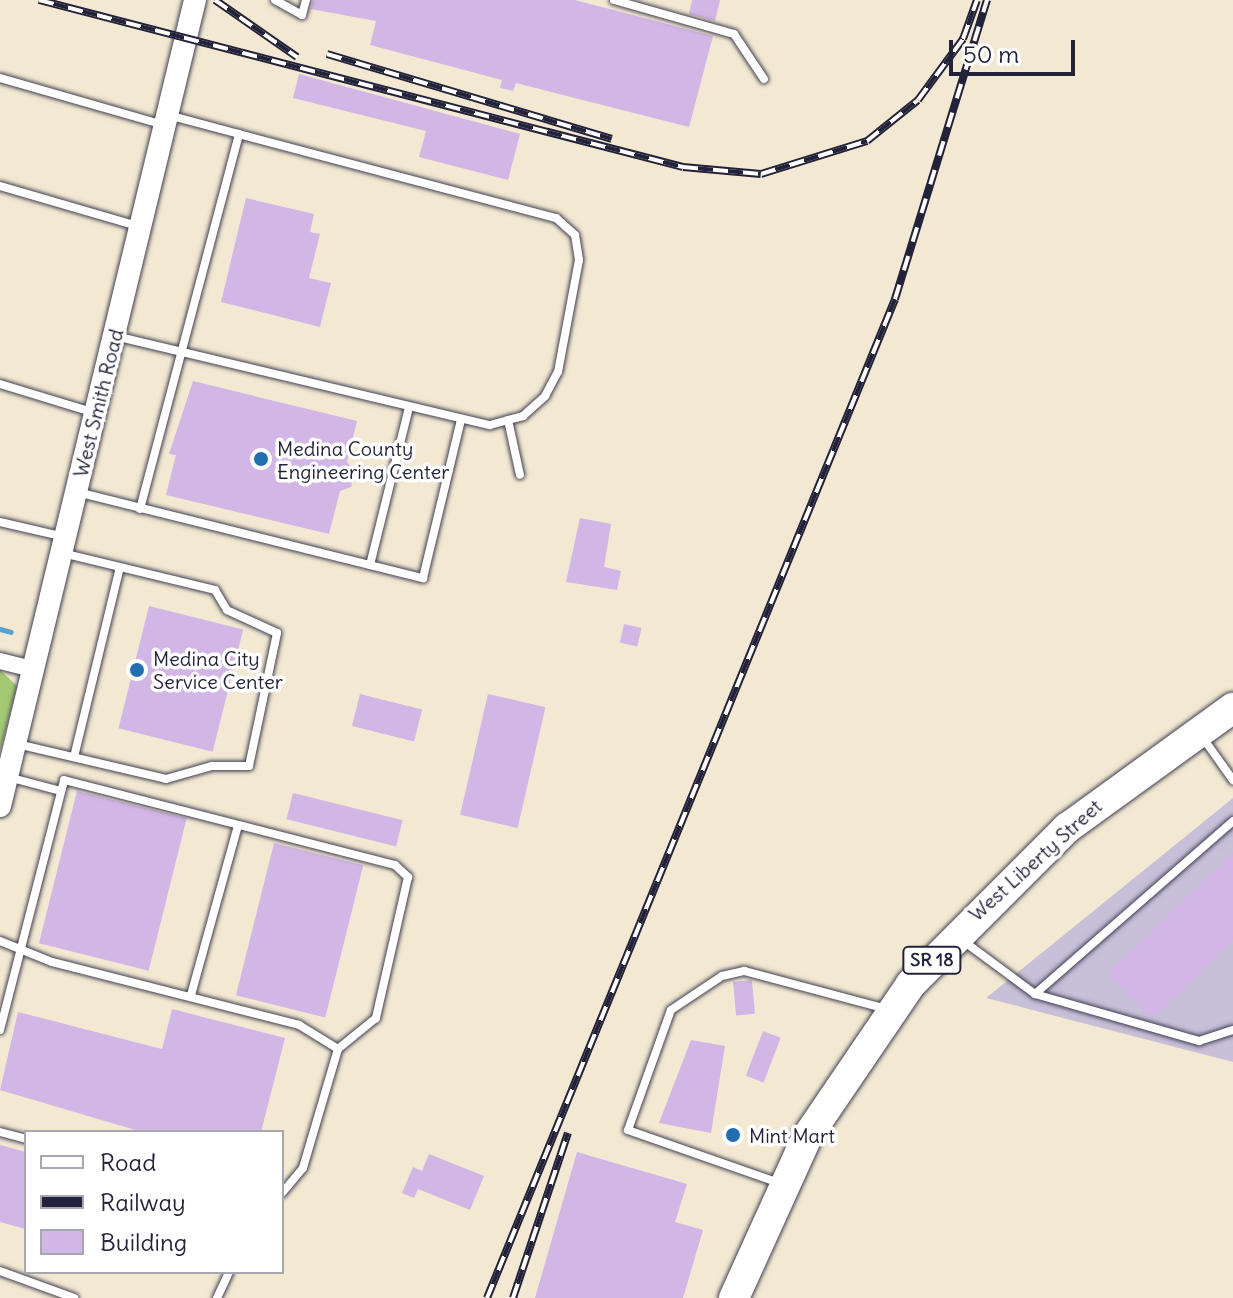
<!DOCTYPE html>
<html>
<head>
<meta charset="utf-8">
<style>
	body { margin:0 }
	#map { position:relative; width:1233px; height:1298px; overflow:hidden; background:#f3e9d2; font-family:Delius,sans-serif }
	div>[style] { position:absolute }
	.industrial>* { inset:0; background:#c8bfd8 }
	.green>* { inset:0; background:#a4c973 }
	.stream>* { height:5px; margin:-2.5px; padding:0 2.5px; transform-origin:2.5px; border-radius:2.5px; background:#57a2cf }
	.building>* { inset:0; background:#d1b6e6; transform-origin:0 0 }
	.roads { filter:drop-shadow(0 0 2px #414052) drop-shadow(0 0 2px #414052) }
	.lane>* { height:8px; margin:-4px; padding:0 4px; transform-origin:4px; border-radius:4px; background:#fff }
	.street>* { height:16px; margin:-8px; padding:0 8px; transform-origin:8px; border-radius:8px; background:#fff }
	.secondary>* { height:22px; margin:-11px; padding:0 11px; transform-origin:11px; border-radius:11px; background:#fff }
	.highway>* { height:30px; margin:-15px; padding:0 15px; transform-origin:15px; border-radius:15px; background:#fff }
	.rail>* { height:8px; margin-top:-4px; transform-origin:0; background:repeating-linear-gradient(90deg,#fff 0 15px,#22223b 0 30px); box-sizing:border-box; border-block:2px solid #22223b }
	.dots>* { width:22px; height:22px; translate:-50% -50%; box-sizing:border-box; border:4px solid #fff; border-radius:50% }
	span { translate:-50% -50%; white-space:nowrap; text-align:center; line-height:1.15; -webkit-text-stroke:7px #fff; paint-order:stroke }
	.shield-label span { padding:2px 6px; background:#fff; border:2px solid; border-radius:6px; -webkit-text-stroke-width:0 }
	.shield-label { font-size:18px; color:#22223b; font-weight:700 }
	.street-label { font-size:20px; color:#22223b }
	.poi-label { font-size:20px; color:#22223b }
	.left { translate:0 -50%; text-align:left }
	.legend { position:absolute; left:24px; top:1130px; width:260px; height:144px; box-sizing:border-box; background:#fff; border:2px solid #a7a7b1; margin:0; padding:10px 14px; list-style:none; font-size:24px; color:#22223b }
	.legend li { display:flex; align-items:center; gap:16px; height:40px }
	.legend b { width:40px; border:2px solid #a7a7b1 }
	.scale { position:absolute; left:949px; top:40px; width:126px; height:36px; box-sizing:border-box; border:4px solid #22223b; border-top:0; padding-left:10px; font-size:24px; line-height:28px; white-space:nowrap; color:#22223b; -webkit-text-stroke:6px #fff; paint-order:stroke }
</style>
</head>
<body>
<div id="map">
	<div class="industrial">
		<div style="clip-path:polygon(1233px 798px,1233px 1062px,986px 998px)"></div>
	</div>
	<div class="green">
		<div style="clip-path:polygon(0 670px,17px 686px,0 751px)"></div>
	</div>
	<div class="stream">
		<div style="left:0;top:629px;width:11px;rotate:15deg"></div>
	</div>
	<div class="building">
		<div style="clip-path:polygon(313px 0,575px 0,713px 36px,689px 127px,516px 83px,513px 91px,500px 88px,502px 80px,370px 45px,376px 21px,311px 9px)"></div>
		<div style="clip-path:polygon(692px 0,720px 0,715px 21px,689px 14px)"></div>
		<div style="clip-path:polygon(299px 74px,520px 134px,508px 180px,419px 157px,426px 131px,293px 98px)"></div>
		<div style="clip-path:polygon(246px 198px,314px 214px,310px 232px,320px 234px,309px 278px,331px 283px,320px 327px,221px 302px)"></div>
		<div style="clip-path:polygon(193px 381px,357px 421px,347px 462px,355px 471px,351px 487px,340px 491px,329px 534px,166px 495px,176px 455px,169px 454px)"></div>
		<div style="clip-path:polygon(580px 518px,611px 524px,604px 567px,621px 571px,617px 590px,566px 582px)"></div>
		<div style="left:149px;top:606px;width:97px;height:126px;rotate:14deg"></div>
		<div style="left:624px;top:624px;width:18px;height:19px;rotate:13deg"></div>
		<div style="left:360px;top:694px;width:64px;height:33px;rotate:14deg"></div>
		<div style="left:488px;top:694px;width:59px;height:124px;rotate:13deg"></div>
		<div style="left:77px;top:791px;width:113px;height:157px;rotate:14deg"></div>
		<div style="left:293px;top:793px;width:113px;height:27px;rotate:14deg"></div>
		<div style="left:274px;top:843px;width:92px;height:157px;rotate:14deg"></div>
		<div style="clip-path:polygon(1233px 853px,1233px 940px,1152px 1019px,1108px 974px)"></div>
		<div style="left:752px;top:980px;width:34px;height:19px;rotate:85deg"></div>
		<div style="clip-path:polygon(172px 1009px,285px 1038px,261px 1132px,142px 1132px,0 1090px,18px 1012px,162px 1049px)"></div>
		<div style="left:763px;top:1031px;width:19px;height:48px;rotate:21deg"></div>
		<div style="clip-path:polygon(691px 1040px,725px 1046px,711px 1133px,659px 1123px)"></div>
		<div style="clip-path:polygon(0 1145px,26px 1152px,26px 1229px,0 1222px)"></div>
		<div style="clip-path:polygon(577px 1152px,687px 1184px,675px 1222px,703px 1230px,683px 1298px,535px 1298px)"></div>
		<div style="clip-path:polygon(429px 1154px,484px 1176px,470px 1210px,418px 1189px,414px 1198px,402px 1193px,413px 1167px,422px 1171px)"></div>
	</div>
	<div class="roads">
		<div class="lane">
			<div style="left:275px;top:0;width:31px;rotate:29deg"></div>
			<div style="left:302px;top:15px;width:16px;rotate:-75deg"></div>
			<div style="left:614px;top:0;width:125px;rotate:15.8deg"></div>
			<div style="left:734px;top:34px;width:54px;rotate:56.3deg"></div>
			<div style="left:0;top:78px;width:171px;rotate:16deg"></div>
			<div style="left:0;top:186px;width:144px;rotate:16.2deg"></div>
			<div style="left:115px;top:336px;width:385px;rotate:13.4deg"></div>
			<div style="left:490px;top:425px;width:34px;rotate:-15deg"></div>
			<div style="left:523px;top:416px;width:30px;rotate:-42deg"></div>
			<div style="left:545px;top:396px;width:27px;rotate:-62deg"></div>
			<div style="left:558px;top:372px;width:114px;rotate:-79.4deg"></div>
			<div style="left:579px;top:260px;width:25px;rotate:-99deg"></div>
			<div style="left:575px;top:235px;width:25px;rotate:-138deg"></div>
			<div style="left:556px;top:218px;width:328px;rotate:-165.2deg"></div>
			<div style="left:0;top:384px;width:99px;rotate:17deg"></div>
			<div style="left:508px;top:420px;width:56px;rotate:77.7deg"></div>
			<div style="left:77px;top:492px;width:357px;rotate:14deg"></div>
			<div style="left:423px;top:578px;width:163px;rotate:-76.5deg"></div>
			<div style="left:140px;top:509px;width:388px;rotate:-75.2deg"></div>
			<div style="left:239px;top:134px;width:73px;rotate:-165deg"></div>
			<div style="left:0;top:522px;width:67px;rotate:13deg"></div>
			<div style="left:370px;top:565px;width:163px;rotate:-76.1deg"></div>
			<div style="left:1203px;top:738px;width:52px;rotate:54.5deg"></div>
			<div style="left:17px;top:744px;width:153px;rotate:13.2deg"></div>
			<div style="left:166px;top:779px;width:48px;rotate:-15.8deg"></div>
			<div style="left:212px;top:766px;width:37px"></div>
			<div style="left:249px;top:766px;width:136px;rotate:-78.1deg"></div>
			<div style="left:277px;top:633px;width:55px;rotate:-155.3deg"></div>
			<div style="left:227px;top:610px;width:23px;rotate:-121deg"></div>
			<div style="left:215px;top:590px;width:157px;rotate:-166.4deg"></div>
			<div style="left:74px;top:757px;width:195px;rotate:-76.4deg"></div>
			<div style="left:8px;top:777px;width:55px;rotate:14.8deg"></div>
			<div style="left:962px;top:940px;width:91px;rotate:36.5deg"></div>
			<div style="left:1035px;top:994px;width:263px;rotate:-41.1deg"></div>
			<div style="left:0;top:941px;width:56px;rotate:22deg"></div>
			<div style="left:52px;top:962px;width:255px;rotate:14.3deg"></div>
			<div style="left:299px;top:1025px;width:46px;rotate:31.6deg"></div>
			<div style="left:1035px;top:994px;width:171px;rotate:16deg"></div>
			<div style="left:1199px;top:1041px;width:36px;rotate:-18deg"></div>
			<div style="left:191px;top:995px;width:176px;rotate:-74.5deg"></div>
			<div style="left:0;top:1030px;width:258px;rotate:-75.6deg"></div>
			<div style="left:64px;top:780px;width:342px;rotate:14.4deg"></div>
			<div style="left:395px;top:865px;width:18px;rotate:43deg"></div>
			<div style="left:408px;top:877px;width:145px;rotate:102.8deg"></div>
			<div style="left:376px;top:1018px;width:49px;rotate:140.8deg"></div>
			<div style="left:338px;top:1049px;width:124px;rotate:106.4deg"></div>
			<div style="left:303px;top:1168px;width:33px;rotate:130deg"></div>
			<div style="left:0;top:1132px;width:27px;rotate:15deg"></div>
			<div style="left:779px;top:1183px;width:160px;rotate:-160.7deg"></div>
			<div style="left:628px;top:1130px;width:127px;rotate:-70.3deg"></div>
			<div style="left:671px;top:1010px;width:61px;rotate:-33.7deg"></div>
			<div style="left:722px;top:976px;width:23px;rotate:-13deg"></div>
			<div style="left:744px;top:971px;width:148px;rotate:14.9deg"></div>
			<div style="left:0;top:1271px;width:79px;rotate:20deg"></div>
			<div style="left:217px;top:1298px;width:29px;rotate:-65deg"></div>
		</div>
		<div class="street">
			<div style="left:0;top:661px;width:34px;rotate:14deg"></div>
		</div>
		<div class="secondary">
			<div style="left:0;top:806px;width:829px;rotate:-76.4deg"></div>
		</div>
		<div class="highway">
			<div style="left:734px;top:1298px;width:177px;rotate:-65.6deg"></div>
			<div style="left:807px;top:1137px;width:185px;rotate:-55.8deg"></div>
			<div style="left:911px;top:984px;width:221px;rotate:-45deg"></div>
			<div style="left:1067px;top:828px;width:205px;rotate:-35.9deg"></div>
		</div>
	</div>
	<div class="rail">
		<div style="left:39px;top:0;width:665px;rotate:14.54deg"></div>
		<div style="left:683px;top:167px;width:78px;rotate:5.1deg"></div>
		<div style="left:761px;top:174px;width:111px;rotate:-17.3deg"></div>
		<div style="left:867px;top:141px;width:65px;rotate:-38.8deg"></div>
		<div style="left:918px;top:100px;width:76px;rotate:-53.6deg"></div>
		<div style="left:963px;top:39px;width:41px;rotate:-70.3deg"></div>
		<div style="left:215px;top:0;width:100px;rotate:34.8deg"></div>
		<div style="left:327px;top:54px;width:297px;rotate:16.6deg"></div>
		<div style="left:487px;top:1298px;width:1079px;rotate:-67.78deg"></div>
		<div style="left:895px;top:299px;width:313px;rotate:-72.9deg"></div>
		<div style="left:513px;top:1298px;width:174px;rotate:-71.6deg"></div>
	</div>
	<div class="dots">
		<div style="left:261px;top:459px;background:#1f6fb2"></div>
		<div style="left:137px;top:670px;background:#1f6fb2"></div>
		<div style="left:733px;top:1135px;background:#1f6fb2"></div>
	</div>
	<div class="shield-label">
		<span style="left:932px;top:960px">SR 18</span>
	</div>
	<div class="street-label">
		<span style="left:98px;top:403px;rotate:-76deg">West Smith Road</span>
		<span style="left:1035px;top:860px;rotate:-42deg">West Liberty Street</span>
	</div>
	<div class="poi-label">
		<span class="left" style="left:277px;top:460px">Medina County<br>Engineering Center</span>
		<span class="left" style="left:153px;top:670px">Medina City<br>Service Center</span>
		<span class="left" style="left:749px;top:1135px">Mint Mart</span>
	</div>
	<ul class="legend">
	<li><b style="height:10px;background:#fff"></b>Road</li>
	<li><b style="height:10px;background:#22223b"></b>Railway</li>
	<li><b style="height:22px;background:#d1b6e6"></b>Building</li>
	</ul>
	<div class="scale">50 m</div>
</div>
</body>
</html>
